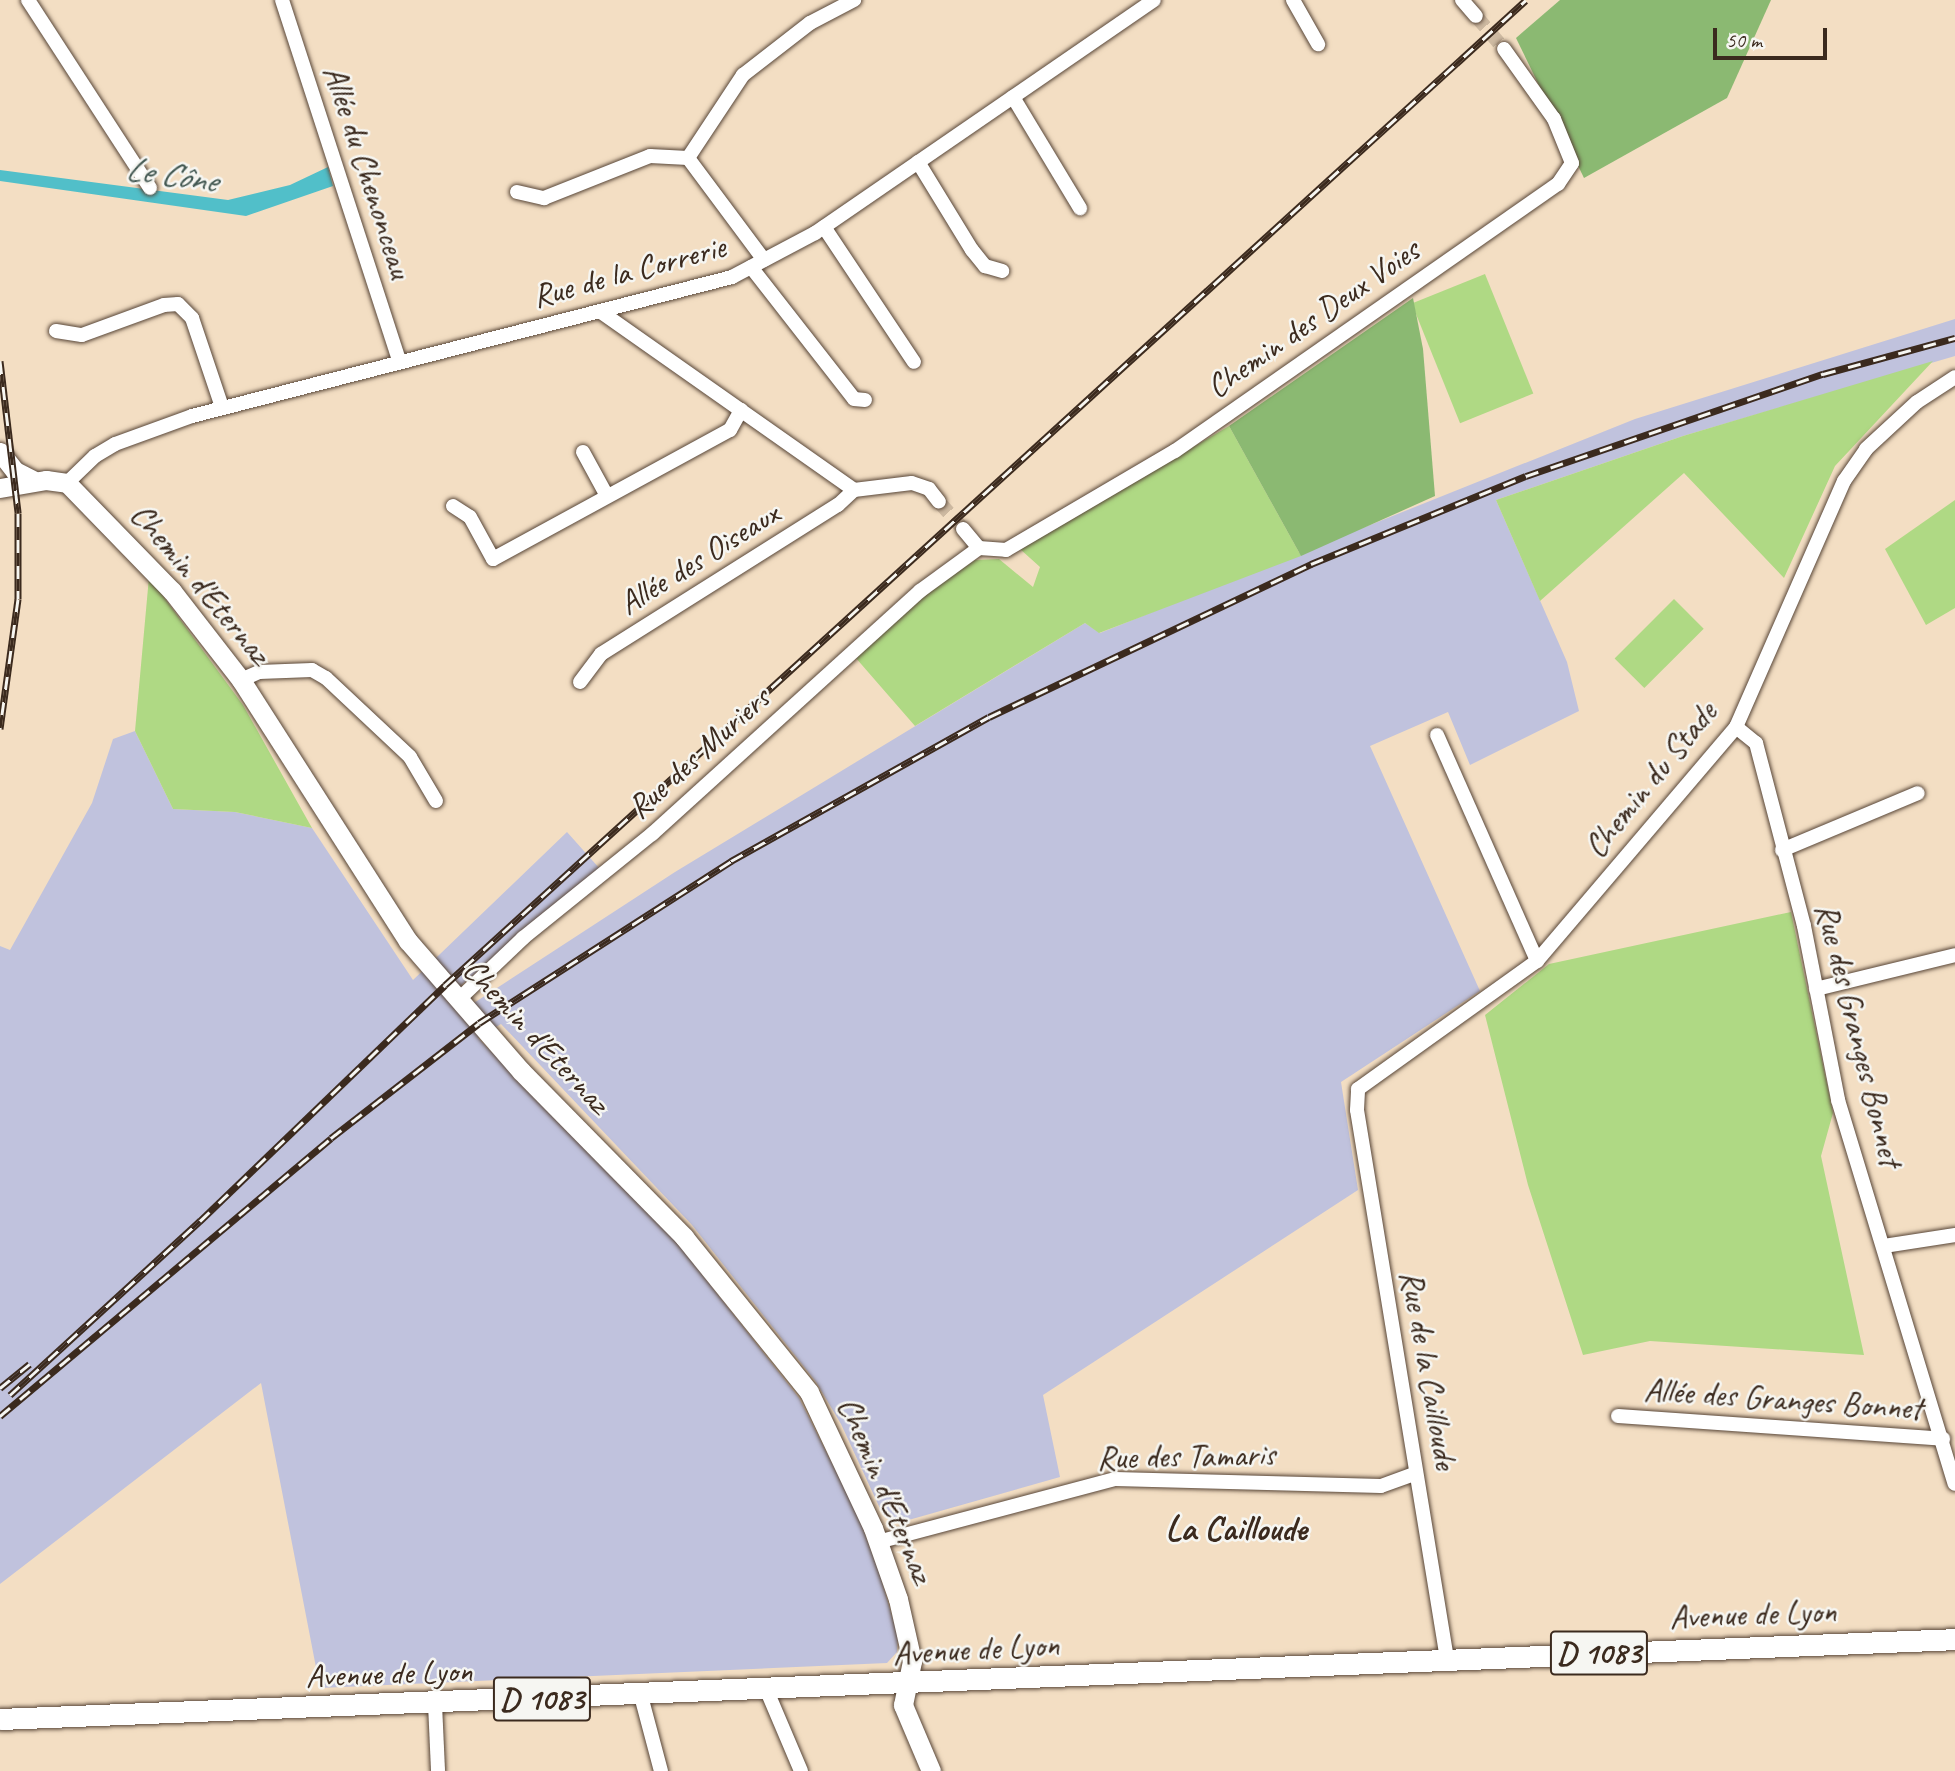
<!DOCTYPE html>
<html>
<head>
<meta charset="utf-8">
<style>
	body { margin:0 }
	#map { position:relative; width:1955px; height:1771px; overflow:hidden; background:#f3dec3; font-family:Caveat,sans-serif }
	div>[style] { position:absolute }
	.industrial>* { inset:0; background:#c0c2dd }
	.green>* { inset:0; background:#afd984; transform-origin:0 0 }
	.forest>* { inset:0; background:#8bb972 }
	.water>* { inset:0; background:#51bfc9 }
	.street-tunnel>* { height:14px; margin-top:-7px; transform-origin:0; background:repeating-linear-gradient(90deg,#cebaa2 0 14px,transparent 0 21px) }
	.roads { filter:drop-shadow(0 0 2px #574537) drop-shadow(0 0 2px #574537) }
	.street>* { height:14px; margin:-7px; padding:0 7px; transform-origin:7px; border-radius:7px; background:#fff }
	.secondary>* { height:19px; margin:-9.5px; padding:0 9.5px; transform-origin:9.5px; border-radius:9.5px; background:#fff }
	.primary>* { height:21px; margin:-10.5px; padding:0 10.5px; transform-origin:10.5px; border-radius:10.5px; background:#fff }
	.rail>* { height:7px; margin-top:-3.5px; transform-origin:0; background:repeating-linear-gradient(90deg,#f6f6f2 0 13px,#3b2a1e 0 26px); box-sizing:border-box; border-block:2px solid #3b2a1e }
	span { translate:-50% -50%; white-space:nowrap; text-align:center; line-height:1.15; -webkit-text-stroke:5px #f6f6f2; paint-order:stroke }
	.shield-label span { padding:2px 5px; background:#f6f6f2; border:2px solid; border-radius:5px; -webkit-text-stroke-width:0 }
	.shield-label { font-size:32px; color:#3b2a1e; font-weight:700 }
	.street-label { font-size:33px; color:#3b2a1e }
	.water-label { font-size:35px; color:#425751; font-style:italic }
	.neighbourhood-label { font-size:35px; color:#3b2a1e; font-weight:700 }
	.scale { position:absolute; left:1713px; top:28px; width:114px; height:32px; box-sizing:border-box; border:4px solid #3b2a1e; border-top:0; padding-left:9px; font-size:21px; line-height:24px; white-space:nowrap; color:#3b2a1e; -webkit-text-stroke:5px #f6f6f2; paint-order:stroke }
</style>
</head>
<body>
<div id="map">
	<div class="industrial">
		<div style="clip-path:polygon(1955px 319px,1955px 356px,1683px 436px,1496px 500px,1567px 662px,1579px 711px,1470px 765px,1448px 712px,1370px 746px,1480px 991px,1341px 1082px,1358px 1190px,1043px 1395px,1060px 1477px,898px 1523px,883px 1515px,841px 1424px,816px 1382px,692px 1225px,501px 1024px,478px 1038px,671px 1235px,799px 1398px,858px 1515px,880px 1575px,898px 1637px,897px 1652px,887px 1663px,320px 1688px,261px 1383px,0 1584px,0 946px,10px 950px,92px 803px,113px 739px,135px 731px,173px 809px,235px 812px,312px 828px,413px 980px,567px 832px,600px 869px,447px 997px,460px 1012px,675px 872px,1085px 623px,1100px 633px,1635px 419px)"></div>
	</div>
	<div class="green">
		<div style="left:1485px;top:274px;width:129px;height:79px;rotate:68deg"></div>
		<div style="clip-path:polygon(1933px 361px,1835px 466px,1784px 578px,1684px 473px,1540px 601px,1496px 500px,1683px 436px)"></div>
		<div style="clip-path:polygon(1229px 426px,1301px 556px,1099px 633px,1085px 623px,915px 726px,855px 657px,930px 590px,975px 560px,999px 559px,1033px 587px,1040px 567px,1020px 549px)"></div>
		<div style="clip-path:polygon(1955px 500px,1955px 608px,1926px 625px,1885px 549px)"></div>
		<div style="clip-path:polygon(149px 577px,243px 705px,312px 828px,235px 812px,173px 809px,135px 731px)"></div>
		<div style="left:1674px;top:599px;width:42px;height:84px;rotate:45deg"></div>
		<div style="clip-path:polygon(1791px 912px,1833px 1113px,1821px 1156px,1864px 1355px,1650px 1341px,1583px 1355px,1528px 1185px,1485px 1015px,1549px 964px)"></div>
	</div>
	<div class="forest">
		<div style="clip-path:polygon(1560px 0,1771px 0,1727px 98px,1584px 178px,1516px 38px)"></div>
		<div style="clip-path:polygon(1413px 298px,1423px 349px,1435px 496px,1301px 556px,1229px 426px)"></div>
	</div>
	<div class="water">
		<div style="clip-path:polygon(328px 167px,333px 186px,246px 216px,0 181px,0 170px,228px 200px,290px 185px)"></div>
	</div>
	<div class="street-tunnel">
		<div style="left:1476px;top:16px;width:43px;rotate:49.7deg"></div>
		<div style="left:939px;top:502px;width:36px;rotate:48deg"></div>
	</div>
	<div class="roads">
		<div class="street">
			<div style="left:28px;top:0;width:224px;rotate:57deg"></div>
			<div style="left:282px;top:0;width:379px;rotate:72deg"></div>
			<div style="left:1293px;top:0;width:51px;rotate:60.4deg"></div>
			<div style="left:1462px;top:0;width:21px;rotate:49deg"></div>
			<div style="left:1013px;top:97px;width:130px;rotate:58.9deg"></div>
			<div style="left:918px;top:162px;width:103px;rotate:58.5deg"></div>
			<div style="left:972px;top:250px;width:21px;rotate:51deg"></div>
			<div style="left:985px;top:266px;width:18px;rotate:16deg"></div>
			<div style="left:517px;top:192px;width:28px;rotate:13deg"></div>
			<div style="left:544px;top:198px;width:114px;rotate:-21.6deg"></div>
			<div style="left:650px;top:156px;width:38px;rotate:3deg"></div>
			<div style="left:824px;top:227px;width:162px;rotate:56.3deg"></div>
			<div style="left:764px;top:260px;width:127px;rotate:-126.7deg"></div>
			<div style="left:688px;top:158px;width:100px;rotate:-56.5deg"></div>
			<div style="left:743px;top:75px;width:85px;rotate:-37.8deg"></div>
			<div style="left:810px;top:23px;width:50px;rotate:-27.6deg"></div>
			<div style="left:751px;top:267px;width:167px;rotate:52deg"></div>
			<div style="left:854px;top:399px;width:11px;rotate:5deg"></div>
			<div style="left:601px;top:312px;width:309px;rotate:35.1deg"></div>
			<div style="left:854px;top:490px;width:58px;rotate:-6.9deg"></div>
			<div style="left:912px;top:483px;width:18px;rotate:19deg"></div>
			<div style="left:929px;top:489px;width:16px;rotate:52deg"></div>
			<div style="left:56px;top:331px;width:26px;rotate:9deg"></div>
			<div style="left:82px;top:335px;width:87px;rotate:-20.1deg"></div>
			<div style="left:164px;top:305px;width:14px;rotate:-4deg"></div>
			<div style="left:178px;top:304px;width:20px;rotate:45deg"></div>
			<div style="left:192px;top:318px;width:94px;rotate:71.4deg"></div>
			<div style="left:583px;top:452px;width:50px;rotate:61.4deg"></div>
			<div style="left:67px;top:483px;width:39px;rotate:-44deg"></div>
			<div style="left:95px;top:456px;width:23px;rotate:-31deg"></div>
			<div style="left:115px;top:444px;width:82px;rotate:-20deg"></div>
			<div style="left:192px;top:416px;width:558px;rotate:-14.43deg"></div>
			<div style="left:732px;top:277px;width:94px;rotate:-27.9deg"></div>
			<div style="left:815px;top:233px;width:411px;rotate:-34.5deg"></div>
			<div style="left:453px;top:506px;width:20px;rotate:33deg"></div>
			<div style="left:470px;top:517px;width:48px;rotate:61.3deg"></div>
			<div style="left:493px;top:559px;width:270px;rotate:-28.6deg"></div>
			<div style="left:730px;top:430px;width:23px;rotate:-61deg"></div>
			<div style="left:963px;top:529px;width:25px;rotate:50deg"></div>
			<div style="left:979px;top:548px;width:27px;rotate:4deg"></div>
			<div style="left:1006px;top:550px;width:196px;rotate:-30.4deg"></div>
			<div style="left:1175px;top:451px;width:467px;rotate:-34.9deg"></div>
			<div style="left:1558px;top:184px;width:25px;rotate:-56deg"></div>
			<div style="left:1572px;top:163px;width:48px;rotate:-112.2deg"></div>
			<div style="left:1554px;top:119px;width:86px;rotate:-125.5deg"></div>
			<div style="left:241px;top:680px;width:20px;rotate:-24deg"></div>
			<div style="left:259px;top:672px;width:53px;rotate:-2.2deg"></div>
			<div style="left:312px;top:670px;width:16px;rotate:30deg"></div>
			<div style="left:326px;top:678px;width:115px;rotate:43.2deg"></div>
			<div style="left:410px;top:757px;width:51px;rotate:59.4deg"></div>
			<div style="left:580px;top:682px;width:35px;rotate:-53deg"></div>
			<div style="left:601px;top:654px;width:280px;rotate:-32.2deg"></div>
			<div style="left:838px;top:505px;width:22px;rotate:-43deg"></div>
			<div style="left:1736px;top:727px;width:26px;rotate:39deg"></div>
			<div style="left:1756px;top:743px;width:189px;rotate:75.3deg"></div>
			<div style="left:1804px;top:926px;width:177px;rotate:78.9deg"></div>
			<div style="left:1838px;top:1100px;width:401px;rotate:73.1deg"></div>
			<div style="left:1437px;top:735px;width:247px;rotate:66.1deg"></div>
			<div style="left:1782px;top:850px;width:147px;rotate:-22.7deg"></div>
			<div style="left:1816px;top:989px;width:143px;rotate:-13.7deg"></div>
			<div style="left:458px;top:1000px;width:90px;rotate:-43.6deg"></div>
			<div style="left:523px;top:938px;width:166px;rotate:-38.9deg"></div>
			<div style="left:652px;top:834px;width:362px;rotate:-42.2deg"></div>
			<div style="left:920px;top:591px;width:73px;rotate:-36.1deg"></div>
			<div style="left:1884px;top:1246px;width:72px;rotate:-8.8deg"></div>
			<div style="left:1618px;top:1416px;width:326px;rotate:4deg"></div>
			<div style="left:878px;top:1542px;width:245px;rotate:-14.9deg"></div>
			<div style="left:1115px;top:1479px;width:266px;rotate:1.5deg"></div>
			<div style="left:1381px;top:1486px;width:37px;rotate:-20deg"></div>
			<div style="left:1447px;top:1659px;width:556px;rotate:-99.31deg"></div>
			<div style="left:1357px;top:1110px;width:21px;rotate:-87deg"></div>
			<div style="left:1358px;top:1089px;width:220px;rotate:-35.6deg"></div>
			<div style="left:1537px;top:961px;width:307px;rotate:-49.6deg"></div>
			<div style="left:1736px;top:727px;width:269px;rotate:-66.3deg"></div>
			<div style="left:1844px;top:481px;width:39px;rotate:-55deg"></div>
			<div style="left:1866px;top:449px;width:69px;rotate:-42.7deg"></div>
			<div style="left:1917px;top:402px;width:45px;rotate:-33.3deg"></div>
			<div style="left:767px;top:1691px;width:87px;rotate:67deg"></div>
			<div style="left:641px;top:1696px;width:78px;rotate:75.1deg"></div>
			<div style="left:435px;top:1704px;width:67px;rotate:87.4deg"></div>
		</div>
		<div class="secondary">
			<div style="left:0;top:452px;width:24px;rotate:52deg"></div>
			<div style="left:15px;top:471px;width:22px;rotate:27deg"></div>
			<div style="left:0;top:488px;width:47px;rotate:-9.9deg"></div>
			<div style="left:46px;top:480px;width:21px;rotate:8deg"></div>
			<div style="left:67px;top:483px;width:151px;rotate:45.8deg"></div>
			<div style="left:172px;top:591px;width:113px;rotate:52.2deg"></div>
			<div style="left:241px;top:680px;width:310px;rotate:57.4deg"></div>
			<div style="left:408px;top:941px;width:172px;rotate:49deg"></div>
			<div style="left:521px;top:1071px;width:233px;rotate:45.5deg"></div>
			<div style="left:684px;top:1237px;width:199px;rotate:51.1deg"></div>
			<div style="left:809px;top:1392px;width:150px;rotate:64.8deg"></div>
			<div style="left:873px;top:1528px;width:75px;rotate:70.6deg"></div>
			<div style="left:898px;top:1599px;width:64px;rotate:77.3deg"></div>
			<div style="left:912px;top:1661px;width:45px;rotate:101.6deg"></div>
			<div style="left:903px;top:1705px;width:72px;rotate:67deg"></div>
		</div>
		<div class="primary">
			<div style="left:0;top:1719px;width:1957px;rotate:-2.34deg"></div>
		</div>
	</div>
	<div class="rail">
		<div style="left:0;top:361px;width:153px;rotate:83.2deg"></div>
		<div style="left:18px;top:513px;width:86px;rotate:90deg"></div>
		<div style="left:18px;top:599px;width:131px;rotate:97.9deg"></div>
		<div style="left:0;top:1388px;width:38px;rotate:-39deg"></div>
		<div style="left:10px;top:1395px;width:258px;rotate:-42.5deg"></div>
		<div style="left:200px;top:1221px;width:340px;rotate:-43.9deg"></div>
		<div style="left:445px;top:985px;width:1462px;rotate:-42.34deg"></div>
		<div style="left:0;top:1416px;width:432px;rotate:-40deg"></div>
		<div style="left:331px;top:1138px;width:187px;rotate:-37.8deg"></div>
		<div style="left:479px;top:1023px;width:300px;rotate:-32.7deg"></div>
		<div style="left:731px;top:861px;width:295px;rotate:-29.2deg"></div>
		<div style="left:989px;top:717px;width:357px;rotate:-25.4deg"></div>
		<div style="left:1311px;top:564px;width:232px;rotate:-22.3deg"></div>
		<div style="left:1526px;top:476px;width:314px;rotate:-19deg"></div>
		<div style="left:1823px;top:374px;width:137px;rotate:-15.3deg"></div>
	</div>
	<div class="shield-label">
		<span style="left:1599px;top:1653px">D 1083</span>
		<span style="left:542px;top:1699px">D 1083</span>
	</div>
	<div class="street-label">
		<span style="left:367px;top:172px;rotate:72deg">Allée du Chenonceau</span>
		<span style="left:629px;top:272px;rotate:-15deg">Rue de la Correrie</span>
		<span style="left:1313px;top:319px;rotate:-35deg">Chemin des Deux Voies</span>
		<span style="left:699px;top:559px;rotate:-32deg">Allée des Oiseaux</span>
		<span style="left:200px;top:584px;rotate:50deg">Chemin d'Eternaz</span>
		<span style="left:699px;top:753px;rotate:-42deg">Rue des Muriers</span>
		<span style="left:1651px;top:780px;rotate:-51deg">Chemin du Stade</span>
		<span style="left:1858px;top:1035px;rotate:76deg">Rue des Granges Bonnet</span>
		<span style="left:536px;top:1036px;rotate:47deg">Chemin d'Eternaz</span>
		<span style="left:1428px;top:1370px;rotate:80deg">Rue de la Cailloude</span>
		<span style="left:1783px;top:1400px;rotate:4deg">Allée des Granges Bonnet</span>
		<span style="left:1186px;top:1457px;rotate:-1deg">Rue des Tamaris</span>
		<span style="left:885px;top:1490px;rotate:67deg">Chemin d'Eternaz</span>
		<span style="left:1753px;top:1615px;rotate:-2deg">Avenue de Lyon</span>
		<span style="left:976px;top:1650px;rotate:-3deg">Avenue de Lyon</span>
		<span style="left:389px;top:1674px;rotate:-2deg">Avenue de Lyon</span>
	</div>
	<div class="water-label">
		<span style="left:171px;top:175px;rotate:8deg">Le Cône</span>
	</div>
	<div class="neighbourhood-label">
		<span style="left:1236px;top:1529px">La Cailloude</span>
	</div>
	<div class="scale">50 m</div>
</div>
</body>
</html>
